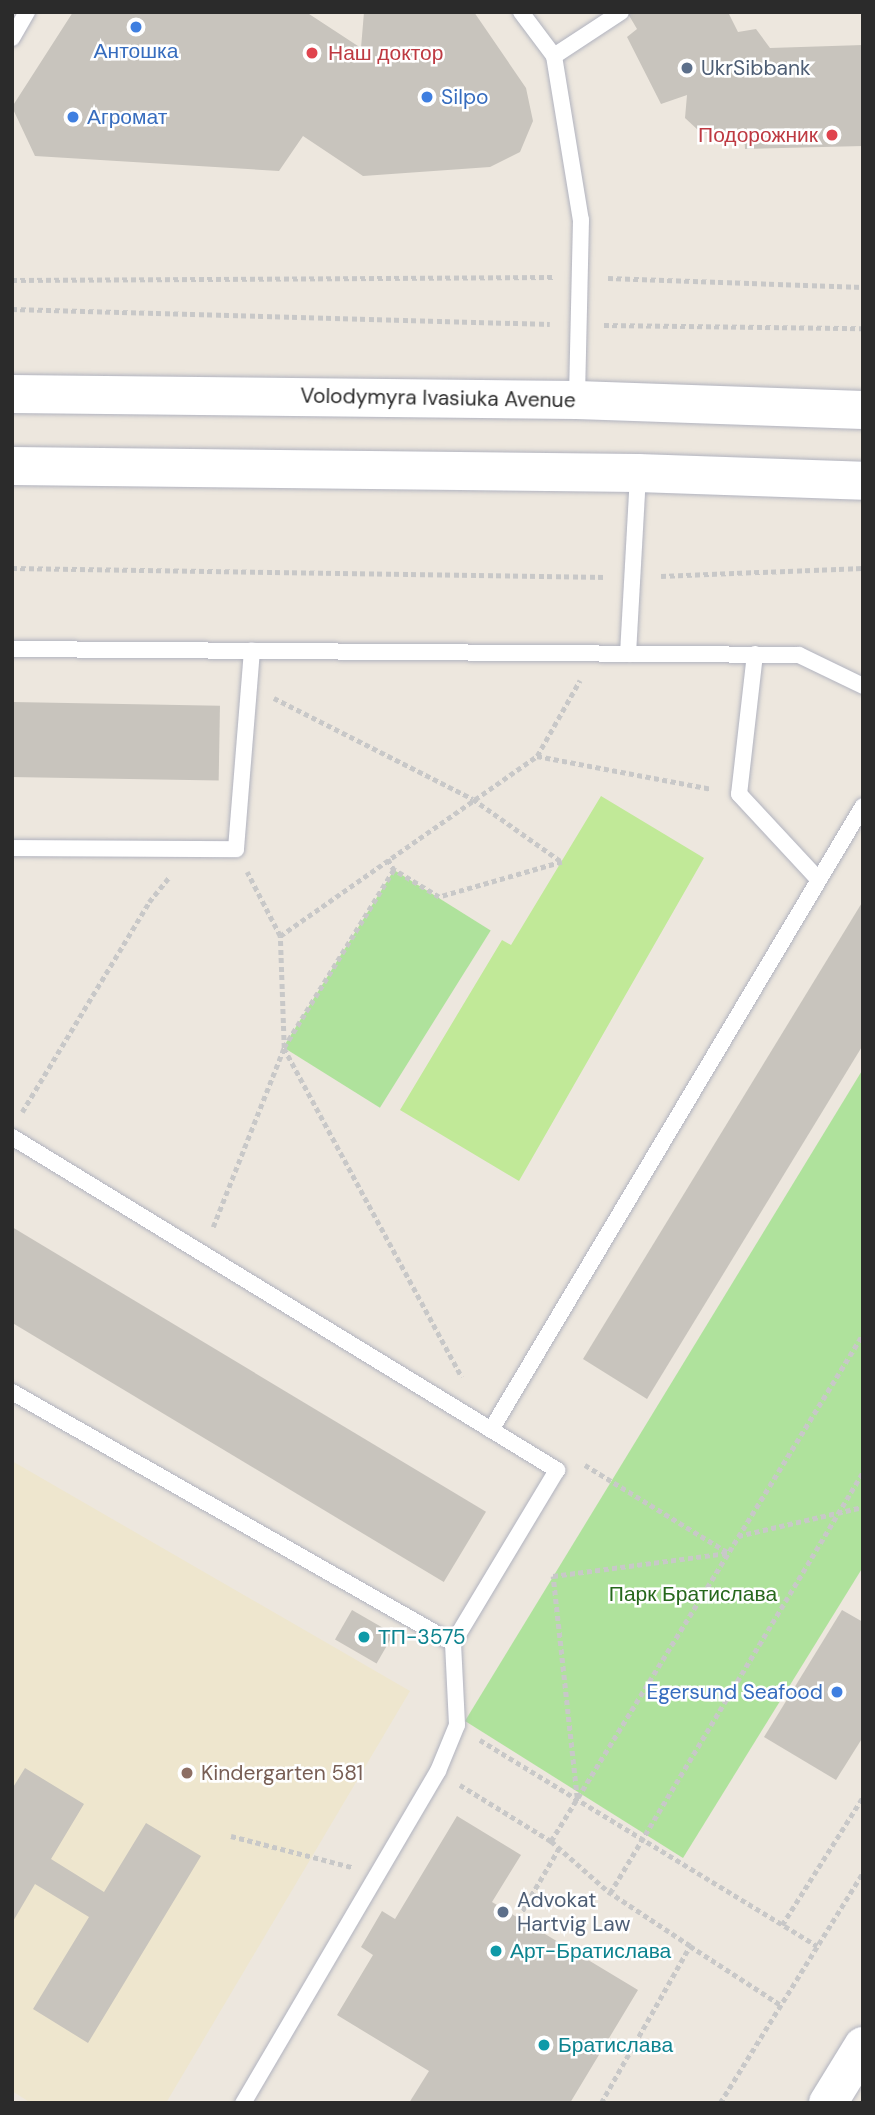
<!DOCTYPE html>
<html>
<head>
<meta charset="utf-8">
<style>
	body { margin:0 }
	#map { position:relative; width:875px; height:2115px; overflow:hidden; background:#ede7de; font-family:"DM Sans",sans-serif }
	div>[style] { position:absolute }
	.education>* { inset:0; background:#eee6ce }
	.green>* { inset:0; background:#afe29c; transform-origin:0 0 }
	.pitch>* { inset:0; background:#c1e998 }
	.building>* { inset:0; background:#c8c4bd; transform-origin:0 0 }
	.path>* { height:4.5px; margin-top:-2.25px; transform-origin:0; background:repeating-linear-gradient(90deg,#c8c8c8 0 5px,transparent 0 8.5px) }
	.roads { filter:drop-shadow(0 0 2px #b1b3bf) drop-shadow(0 0 2px #b1b3bf) }
	.lane>* { height:16px; margin:-8px; padding:0 8px; transform-origin:8px; border-radius:8px; background:#fff }
	.secondary>* { height:38px; margin:-19px; padding:0 19px; transform-origin:19px; border-radius:19px; background:#fff }
	.dots>* { width:19px; height:19px; translate:-50% -50%; box-sizing:border-box; border:4px solid #fff; border-radius:50% }
	span { translate:-50% -50%; white-space:nowrap; text-align:center; line-height:1.15; -webkit-text-stroke:5px #fff; paint-order:stroke }
	.shop-label { font-size:21px; color:#366cbe }
	.left { translate:0 -50%; text-align:left }
	.right { translate:-100% -50%; text-align:right }
	.health-label { font-size:21px; color:#be3a42 }
	.service-label { font-size:21px; color:#4e5e75 }
	.street-label { font-size:21px; color:#2b2b2b }
	.park-label { font-size:21px; color:#26681c }
	.culture-label { font-size:21px; color:#0d838f }
	.education-label { font-size:21px; color:#785e54 }
	.frame { position:absolute; inset:0; border:14px solid #2b2b2b; pointer-events:none }
</style>
</head>
<body>
<div id="map">
	<div class="education">
		<div style="clip-path:polygon(12px 1461px,410px 1691px,166px 2103px,31px 2103px,12px 2091px)"></div>
	</div>
	<div class="green">
		<div style="left:394px;top:870px;width:114px;height:209px;rotate:32deg"></div>
		<div style="clip-path:polygon(863px 1069px,863px 1567px,683px 1858px,465px 1721px)"></div>
	</div>
	<div class="pitch">
		<div style="clip-path:polygon(601px 796px,704px 858px,519px 1181px,400px 1110px,502px 940px,511px 945px)"></div>
	</div>
	<div class="building">
		<div style="clip-path:polygon(73px 12px,306px 12px,361px 48px,364px 12px,474px 12px,526px 88px,533px 121px,520px 152px,490px 167px,363px 176px,303px 136px,279px 171px,35px 156px,12px 107px)"></div>
		<div style="clip-path:polygon(627px 12px,728px 12px,738px 32px,756px 29px,770px 48px,863px 45px,863px 146px,745px 149px,744px 128px,714px 135px,698px 130px,685px 118px,687px 95px,661px 104px,627px 37px,637px 29px)"></div>
		<div style="left:12px;top:702px;width:208px;height:75px;rotate:1deg"></div>
		<div style="clip-path:polygon(863px 901px,863px 1045px,647px 1399px,583px 1359px)"></div>
		<div style="left:12px;top:1227px;width:553px;height:82px;rotate:31deg"></div>
		<div style="left:352px;top:1610px;width:48px;height:34px;rotate:30deg"></div>
		<div style="clip-path:polygon(842px 1610px,863px 1622px,863px 1737px,836px 1780px,764px 1737px)"></div>
		<div style="clip-path:polygon(25px 1768px,84px 1804px,51px 1859px,104px 1892px,146px 1823px,201px 1856px,88px 2043px,33px 2009px,89px 1917px,35px 1884px,12px 1923px,12px 1789px)"></div>
		<div style="clip-path:polygon(457px 1816px,521px 1855px,492px 1902px,638px 1990px,570px 2103px,409px 2103px,429px 2071px,337px 2015px,373px 1955px,361px 1947px,382px 1911px,395px 1919px)"></div>
	</div>
	<div class="path">
		<div style="left:608px;top:278px;width:255px;rotate:2deg"></div>
		<div style="left:12px;top:280px;width:542px;rotate:-0.32deg"></div>
		<div style="left:12px;top:309px;width:538px;rotate:1.6deg"></div>
		<div style="left:604px;top:325px;width:259px;rotate:0.7deg"></div>
		<div style="left:12px;top:568px;width:595px;rotate:0.87deg"></div>
		<div style="left:661px;top:576px;width:202px;rotate:-2.3deg"></div>
		<div style="left:274px;top:698px;width:223px;rotate:26.9deg"></div>
		<div style="left:473px;top:799px;width:109px;rotate:35.3deg"></div>
		<div style="left:562px;top:862px;width:128px;rotate:164.1deg"></div>
		<div style="left:439px;top:897px;width:52px;rotate:-149deg"></div>
		<div style="left:537px;top:756px;width:178px;rotate:10.7deg"></div>
		<div style="left:388px;top:859px;width:13px;rotate:61deg"></div>
		<div style="left:394px;top:870px;width:209px;rotate:121.7deg"></div>
		<div style="left:284px;top:1048px;width:374px;rotate:61.6deg"></div>
		<div style="left:280px;top:936px;width:314px;rotate:-35deg"></div>
		<div style="left:537px;top:756px;width:87px;rotate:-60.5deg"></div>
		<div style="left:22px;top:1112px;width:245px;rotate:-58.8deg"></div>
		<div style="left:149px;top:902px;width:33px;rotate:-51deg"></div>
		<div style="left:213px;top:1227px;width:193px;rotate:-68.4deg"></div>
		<div style="left:284px;top:1048px;width:112px;rotate:-92deg"></div>
		<div style="left:280px;top:936px;width:72px;rotate:-117.3deg"></div>
		<div style="left:585px;top:1465px;width:167px;rotate:31.5deg"></div>
		<div style="left:738px;top:1536px;width:128px;rotate:-13.1deg"></div>
		<div style="left:480px;top:1740px;width:395px;rotate:31.4deg"></div>
		<div style="left:460px;top:1785px;width:107px;rotate:31.6deg"></div>
		<div style="left:551px;top:1841px;width:595px;rotate:-58.39deg"></div>
		<div style="left:577px;top:1798px;width:223px;rotate:-96.2deg"></div>
		<div style="left:553px;top:1576px;width:177px;rotate:-7.5deg"></div>
		<div style="left:231px;top:1836px;width:125px;rotate:14.4deg"></div>
		<div style="left:551px;top:1841px;width:79px;rotate:41.4deg"></div>
		<div style="left:518px;top:1918px;width:81px;rotate:-59.6deg"></div>
		<div style="left:782px;top:1925px;width:151px;rotate:-57.7deg"></div>
		<div style="left:690px;top:1946px;width:96px;rotate:-146.5deg"></div>
		<div style="left:610px;top:1893px;width:491px;rotate:-59deg"></div>
		<div style="left:601px;top:2103px;width:180px;rotate:-60.5deg"></div>
		<div style="left:690px;top:1946px;width:108px;rotate:33deg"></div>
		<div style="left:720px;top:2103px;width:272px;rotate:-58.2deg"></div>
	</div>
	<div class="roads">
		<div class="lane">
			<div style="left:521px;top:12px;width:55px;rotate:53.1deg"></div>
			<div style="left:554px;top:56px;width:166px;rotate:80.7deg"></div>
			<div style="left:581px;top:220px;width:180px;rotate:91.3deg"></div>
			<div style="left:12px;top:38px;width:30px;rotate:-60deg"></div>
			<div style="left:554px;top:56px;width:80px;rotate:-33.3deg"></div>
			<div style="left:12px;top:649px;width:787px;rotate:0.44deg"></div>
			<div style="left:799px;top:655px;width:71px;rotate:25.8deg"></div>
			<div style="left:628px;top:654px;width:181px;rotate:-86.8deg"></div>
			<div style="left:755px;top:654px;width:141px;rotate:96.5deg"></div>
			<div style="left:739px;top:794px;width:117px;rotate:47.1deg"></div>
			<div style="left:12px;top:848px;width:224px;rotate:0.3deg"></div>
			<div style="left:236px;top:849px;width:199px;rotate:-85.4deg"></div>
			<div style="left:12px;top:1137px;width:639px;rotate:31.43deg"></div>
			<div style="left:557px;top:1470px;width:202px;rotate:121deg"></div>
			<div style="left:453px;top:1643px;width:82px;rotate:87.2deg"></div>
			<div style="left:457px;top:1725px;width:50px;rotate:112.4deg"></div>
			<div style="left:438px;top:1771px;width:385px;rotate:120.4deg"></div>
			<div style="left:12px;top:1392px;width:507px;rotate:29.65deg"></div>
			<div style="left:491px;top:1430px;width:726px;rotate:-59.2deg"></div>
		</div>
		<div class="secondary">
			<div style="left:12px;top:394px;width:565px;rotate:0.61deg"></div>
			<div style="left:577px;top:400px;width:286px;rotate:2deg"></div>
			<div style="left:12px;top:466px;width:626px;rotate:0.64deg"></div>
			<div style="left:638px;top:473px;width:225px;rotate:2deg"></div>
			<div style="left:828px;top:2103px;width:67px;rotate:-58.4deg"></div>
		</div>
	</div>
	<div class="dots">
		<div style="left:136px;top:27px;background:#3f7fe0"></div>
		<div style="left:312px;top:53px;background:#e0444e"></div>
		<div style="left:687px;top:68px;background:#5c6f8a"></div>
		<div style="left:427px;top:97px;background:#3f7fe0"></div>
		<div style="left:73px;top:117px;background:#3f7fe0"></div>
		<div style="left:832px;top:135px;background:#e0444e"></div>
		<div style="left:364px;top:1637px;background:#0f9aa8"></div>
		<div style="left:837px;top:1692px;background:#3f7fe0"></div>
		<div style="left:187px;top:1773px;background:#8d6e63"></div>
		<div style="left:503px;top:1912px;background:#5c6f8a"></div>
		<div style="left:496px;top:1951px;background:#0f9aa8"></div>
		<div style="left:544px;top:2045px;background:#0f9aa8"></div>
	</div>
	<div class="shop-label">
		<span style="left:136px;top:51px">Антошка</span>
		<span class="left" style="left:441px;top:97px">Silpo</span>
		<span class="left" style="left:87px;top:117px">Агромат</span>
		<span class="right" style="left:823px;top:1692px">Egersund Seafood</span>
	</div>
	<div class="health-label">
		<span class="left" style="left:328px;top:53px">Наш доктор</span>
		<span class="right" style="left:818px;top:135px">Подорожник</span>
	</div>
	<div class="service-label">
		<span class="left" style="left:701px;top:68px">UkrSibbank</span>
		<span class="left" style="left:517px;top:1912px">Advokat<br>Hartvig Law</span>
	</div>
	<div class="street-label">
		<span style="left:438px;top:398px;rotate:1deg">Volodymyra Ivasiuka Avenue</span>
	</div>
	<div class="park-label">
		<span style="left:693px;top:1594px">Парк Братислава</span>
	</div>
	<div class="culture-label">
		<span class="left" style="left:378px;top:1637px">ТП-3575</span>
		<span class="left" style="left:510px;top:1951px">Арт-Братислава</span>
		<span class="left" style="left:558px;top:2045px">Братислава</span>
	</div>
	<div class="education-label">
		<span class="left" style="left:201px;top:1773px">Kindergarten 581</span>
	</div>
	<div class="frame"></div>
</div>
</body>
</html>
